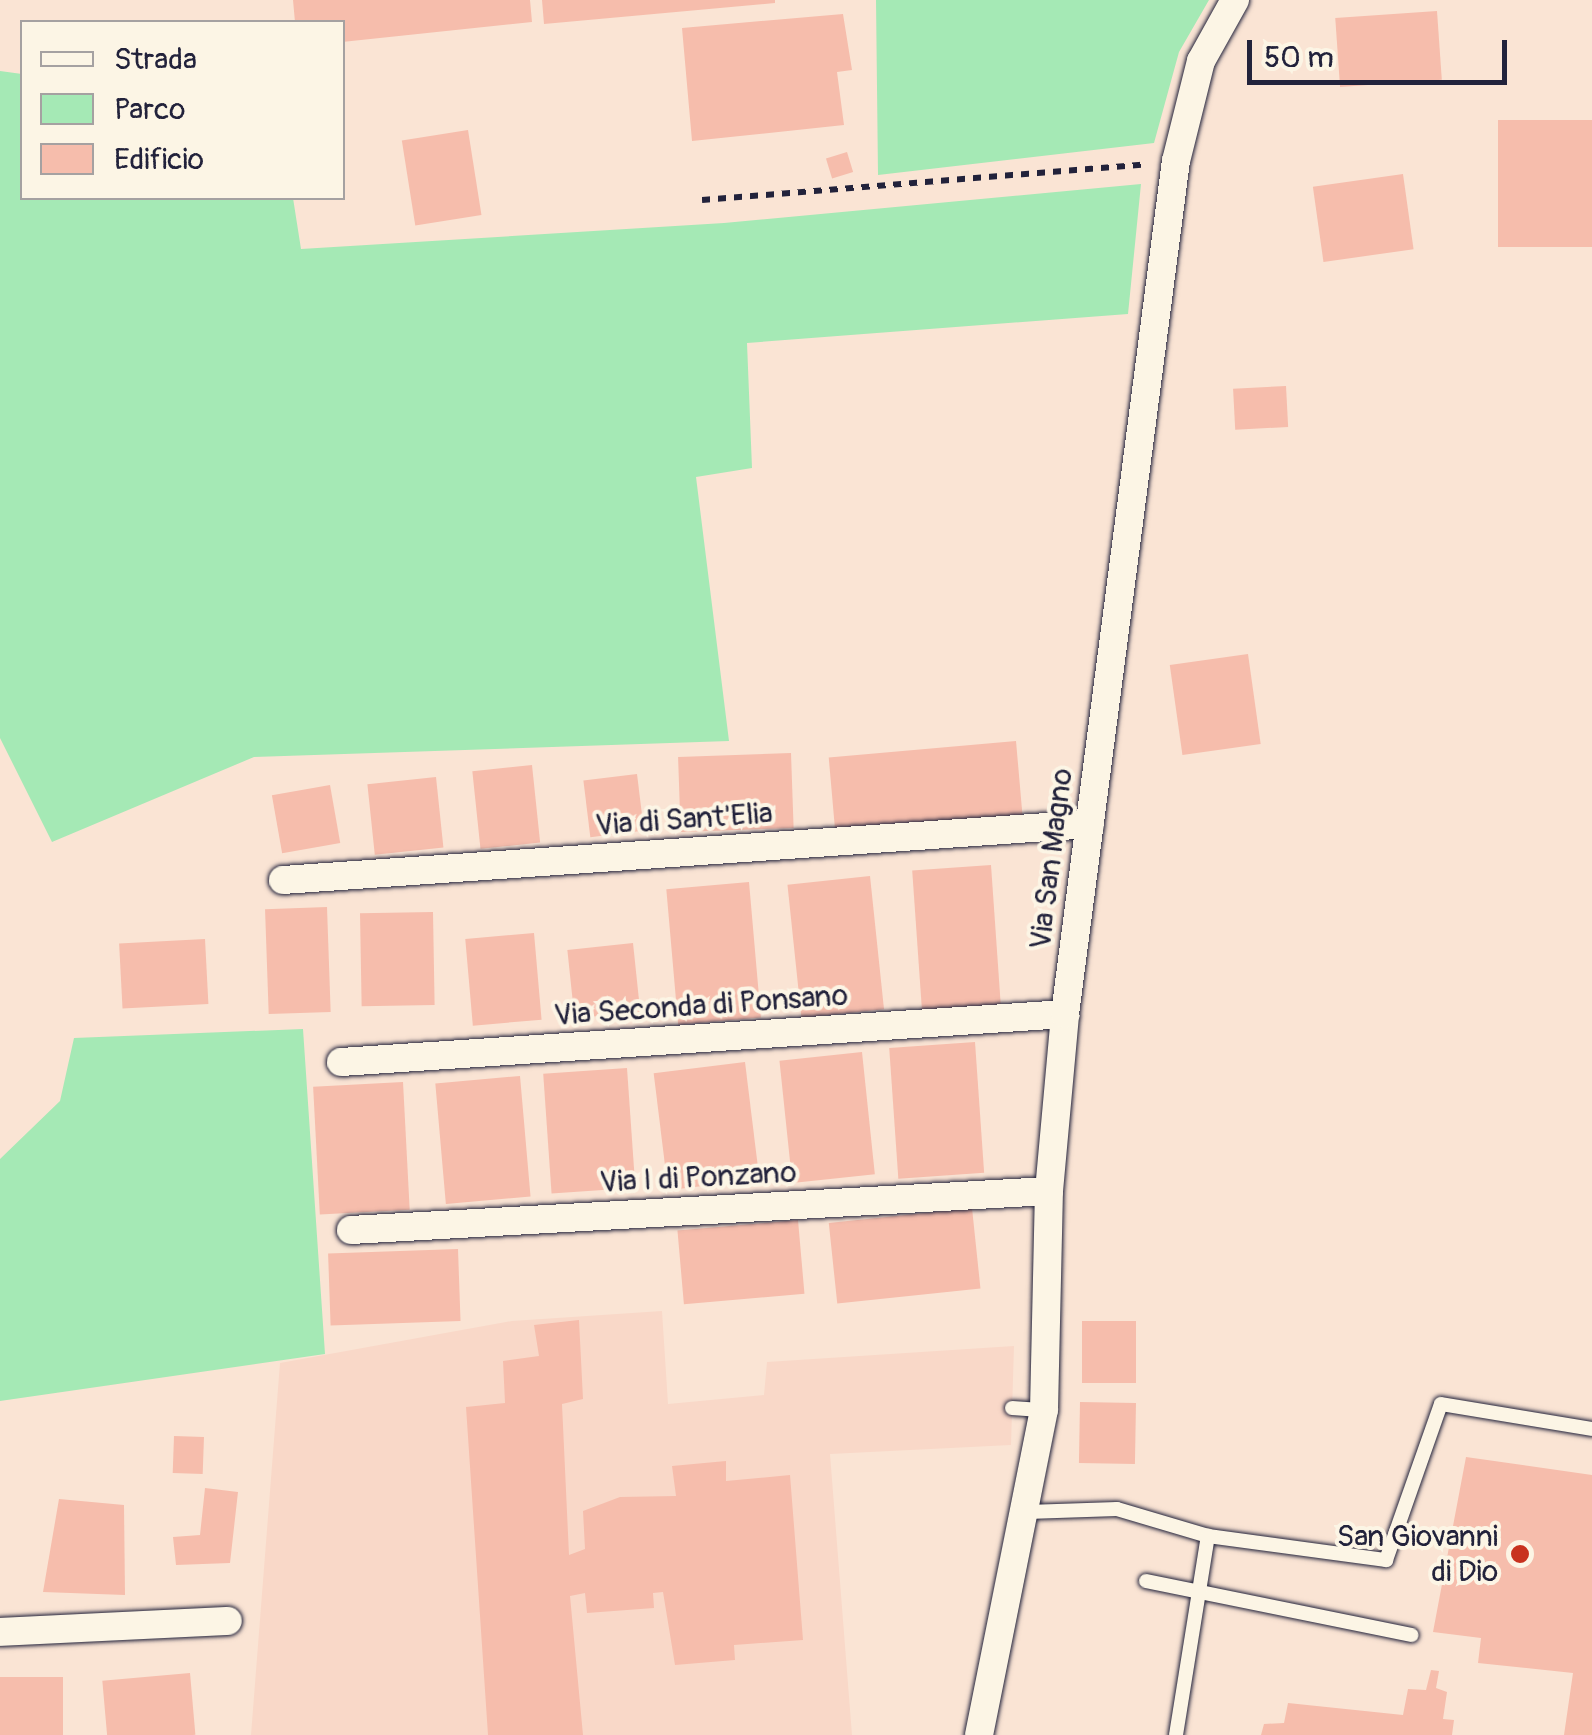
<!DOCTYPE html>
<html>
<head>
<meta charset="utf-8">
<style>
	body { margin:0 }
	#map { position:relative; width:1592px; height:1735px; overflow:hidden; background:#fae4d4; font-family:Pangolin,sans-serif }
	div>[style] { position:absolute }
	.built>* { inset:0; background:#f9d8c8 }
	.green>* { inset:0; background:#a5e9b5 }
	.building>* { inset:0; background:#f6bdac; transform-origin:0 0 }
	.path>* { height:6px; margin-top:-3px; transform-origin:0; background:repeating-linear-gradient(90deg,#22223b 0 8px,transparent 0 16px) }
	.roads { filter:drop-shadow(0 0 2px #22223b) drop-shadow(0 0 2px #22223b) }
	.lane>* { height:14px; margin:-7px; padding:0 7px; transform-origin:7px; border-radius:7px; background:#fcf5e5 }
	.street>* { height:28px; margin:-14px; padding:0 14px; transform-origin:14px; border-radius:14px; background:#fcf5e5 }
	.dots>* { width:28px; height:28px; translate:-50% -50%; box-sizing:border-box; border:5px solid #fcf5e5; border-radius:50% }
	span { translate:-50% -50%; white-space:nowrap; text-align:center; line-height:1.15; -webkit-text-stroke:8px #fcf5e5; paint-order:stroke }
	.street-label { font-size:30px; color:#22223b }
	.poi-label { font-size:30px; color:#22223b }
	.right { translate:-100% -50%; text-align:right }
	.legend { position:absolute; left:20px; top:20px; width:325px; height:180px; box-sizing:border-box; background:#fcf5e5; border:2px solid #a5a1a1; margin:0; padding:12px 18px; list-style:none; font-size:30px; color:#22223b }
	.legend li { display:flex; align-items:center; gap:20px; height:50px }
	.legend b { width:50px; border:2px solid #a5a1a1 }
	.scale { position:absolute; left:1247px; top:40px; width:260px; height:45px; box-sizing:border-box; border:5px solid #22223b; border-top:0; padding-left:12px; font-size:30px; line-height:35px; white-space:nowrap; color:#22223b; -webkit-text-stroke:8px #fcf5e5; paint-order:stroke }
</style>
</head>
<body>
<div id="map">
	<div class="built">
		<div style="clip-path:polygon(662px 1311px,668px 1404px,764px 1395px,767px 1362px,1014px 1346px,1011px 1445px,830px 1454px,852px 1735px,251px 1735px,280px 1363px,512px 1321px)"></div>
	</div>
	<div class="green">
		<div style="clip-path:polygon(876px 0,1209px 0,1179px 52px,1154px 143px,878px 175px)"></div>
		<div style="clip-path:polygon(0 71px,22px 74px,22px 198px,293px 198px,301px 249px,724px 223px,1141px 184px,1128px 314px,747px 343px,752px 468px,696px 477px,729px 741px,254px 757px,52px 842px,0 738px)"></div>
		<div style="clip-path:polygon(303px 1029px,325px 1354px,0 1401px,0 1159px,60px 1101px,74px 1038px)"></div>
	</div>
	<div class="building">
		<div style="clip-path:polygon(293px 0,530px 0,532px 22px,342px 42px,342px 22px,295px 22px)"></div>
		<div style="clip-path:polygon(542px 0,775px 0,775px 3px,544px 24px)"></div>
		<div style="left:1437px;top:11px;width:69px;height:102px;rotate:86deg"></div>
		<div style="clip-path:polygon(843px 14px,852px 70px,837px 72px,844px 125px,692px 141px,682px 28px)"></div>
		<div style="left:1592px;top:120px;width:127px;height:94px;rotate:90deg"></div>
		<div style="left:468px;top:130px;width:86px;height:67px;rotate:81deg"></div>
		<div style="left:847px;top:152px;width:21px;height:22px;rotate:73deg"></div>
		<div style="left:1403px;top:174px;width:76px;height:91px;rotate:82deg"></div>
		<div style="left:1286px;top:386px;width:41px;height:53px;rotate:87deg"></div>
		<div style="left:1248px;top:654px;width:91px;height:79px;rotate:82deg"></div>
		<div style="left:1016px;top:741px;width:76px;height:188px;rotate:85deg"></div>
		<div style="left:791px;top:753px;width:75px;height:113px;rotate:88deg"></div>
		<div style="left:532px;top:765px;width:78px;height:60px;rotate:84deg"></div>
		<div style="left:637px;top:774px;width:57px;height:54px;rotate:83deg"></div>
		<div style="left:436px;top:777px;width:71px;height:69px;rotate:84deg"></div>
		<div style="left:330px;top:785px;width:59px;height:59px;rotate:80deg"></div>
		<div style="left:991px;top:865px;width:142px;height:79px;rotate:86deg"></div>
		<div style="left:870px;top:876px;width:134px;height:83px;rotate:84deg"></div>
		<div style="left:749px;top:882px;width:136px;height:83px;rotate:85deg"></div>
		<div style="left:327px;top:907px;width:105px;height:62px;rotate:88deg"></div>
		<div style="left:433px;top:912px;width:93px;height:73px;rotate:89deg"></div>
		<div style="left:534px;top:933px;width:87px;height:69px;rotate:85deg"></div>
		<div style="left:205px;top:939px;width:65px;height:86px;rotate:87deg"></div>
		<div style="left:633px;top:943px;width:69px;height:66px;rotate:84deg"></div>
		<div style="left:975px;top:1042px;width:131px;height:86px;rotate:86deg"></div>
		<div style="left:862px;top:1052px;width:123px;height:83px;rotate:84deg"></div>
		<div style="left:745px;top:1062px;width:118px;height:92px;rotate:83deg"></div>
		<div style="left:627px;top:1068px;width:120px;height:84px;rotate:86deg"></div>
		<div style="left:520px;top:1076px;width:121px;height:85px;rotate:85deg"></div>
		<div style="left:403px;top:1082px;width:128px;height:90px;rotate:87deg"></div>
		<div style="left:972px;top:1208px;width:81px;height:144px;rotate:84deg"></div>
		<div style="left:798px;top:1220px;width:74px;height:121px;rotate:85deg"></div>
		<div style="left:458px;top:1249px;width:72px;height:130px;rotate:88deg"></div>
		<div style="clip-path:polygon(579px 1320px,583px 1399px,562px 1404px,569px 1555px,585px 1549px,583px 1511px,620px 1497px,676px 1496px,672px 1466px,726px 1461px,726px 1481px,790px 1475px,803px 1640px,734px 1645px,735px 1660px,675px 1665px,663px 1592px,653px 1593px,654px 1608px,587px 1613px,585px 1593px,570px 1596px,583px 1735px,488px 1735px,466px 1407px,505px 1403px,503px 1361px,539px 1356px,534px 1325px)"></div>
		<div style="left:1082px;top:1321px;width:54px;height:62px"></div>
		<div style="left:1080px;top:1402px;width:56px;height:61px;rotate:1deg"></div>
		<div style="left:174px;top:1436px;width:30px;height:37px;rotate:2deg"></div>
		<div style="clip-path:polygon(1466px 1457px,1592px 1475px,1592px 1735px,1564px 1735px,1573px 1673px,1478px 1663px,1481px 1638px,1433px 1632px)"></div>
		<div style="clip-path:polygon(205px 1488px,238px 1492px,230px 1563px,176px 1565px,173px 1537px,200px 1535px)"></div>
		<div style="clip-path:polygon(59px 1499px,124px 1505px,125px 1595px,43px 1592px)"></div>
		<div style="clip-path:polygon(1431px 1670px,1439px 1671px,1436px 1688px,1447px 1692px,1443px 1719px,1454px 1720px,1452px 1735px,1261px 1735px,1264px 1724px,1284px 1723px,1288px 1703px,1403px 1715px,1408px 1689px,1426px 1690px)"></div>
		<div style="left:190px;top:1673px;width:62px;height:88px;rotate:85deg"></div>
		<div style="left:0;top:1677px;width:63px;height:58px"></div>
	</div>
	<div class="path">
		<div style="left:702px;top:200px;width:444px;rotate:-4.6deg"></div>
	</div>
	<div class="roads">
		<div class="lane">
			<div style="left:1012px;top:1408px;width:32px;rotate:4deg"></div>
			<div style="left:1027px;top:1512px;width:90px;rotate:-1.9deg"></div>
			<div style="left:1117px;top:1509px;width:95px;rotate:16.5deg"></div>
			<div style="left:1208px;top:1536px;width:180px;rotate:7.7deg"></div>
			<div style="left:1386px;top:1560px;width:165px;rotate:-70.6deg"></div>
			<div style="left:1441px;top:1404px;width:153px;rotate:9.4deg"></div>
			<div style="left:1146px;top:1581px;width:271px;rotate:11.5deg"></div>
			<div style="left:1176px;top:1735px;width:202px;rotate:-80.9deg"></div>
		</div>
		<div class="street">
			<div style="left:283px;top:880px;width:809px;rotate:-3.97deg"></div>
			<div style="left:341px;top:1062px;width:726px;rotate:-3.79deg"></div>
			<div style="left:351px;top:1230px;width:699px;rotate:-3.2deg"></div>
			<div style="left:0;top:1632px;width:228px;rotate:-2.8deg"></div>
			<div style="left:979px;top:1735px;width:331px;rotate:-78.7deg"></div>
			<div style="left:1044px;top:1410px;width:219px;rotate:-88.7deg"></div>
			<div style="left:1049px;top:1191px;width:178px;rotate:-84.8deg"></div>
			<div style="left:1065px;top:1014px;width:860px;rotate:-82.59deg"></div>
			<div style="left:1176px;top:161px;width:103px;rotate:-76deg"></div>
			<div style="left:1201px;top:61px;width:70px;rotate:-60.9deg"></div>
		</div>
	</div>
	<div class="dots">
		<div style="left:1520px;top:1554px;background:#c8321e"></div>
	</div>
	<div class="street-label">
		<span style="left:684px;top:820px;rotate:-4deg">Via di Sant'Elia</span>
		<span style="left:1052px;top:859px;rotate:-83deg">Via San Magno</span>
		<span style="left:701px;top:1006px;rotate:-4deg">Via Seconda di Ponsano</span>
		<span style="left:698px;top:1178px;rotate:-3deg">Via I di Ponzano</span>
	</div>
	<div class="poi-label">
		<span class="right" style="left:1498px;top:1554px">San Giovanni<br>di Dio</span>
	</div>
	<ul class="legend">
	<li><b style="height:12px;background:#fcf5e5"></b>Strada</li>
	<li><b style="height:28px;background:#a5e9b5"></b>Parco</li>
	<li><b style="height:28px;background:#f6bdac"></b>Edificio</li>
	</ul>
	<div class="scale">50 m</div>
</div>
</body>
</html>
